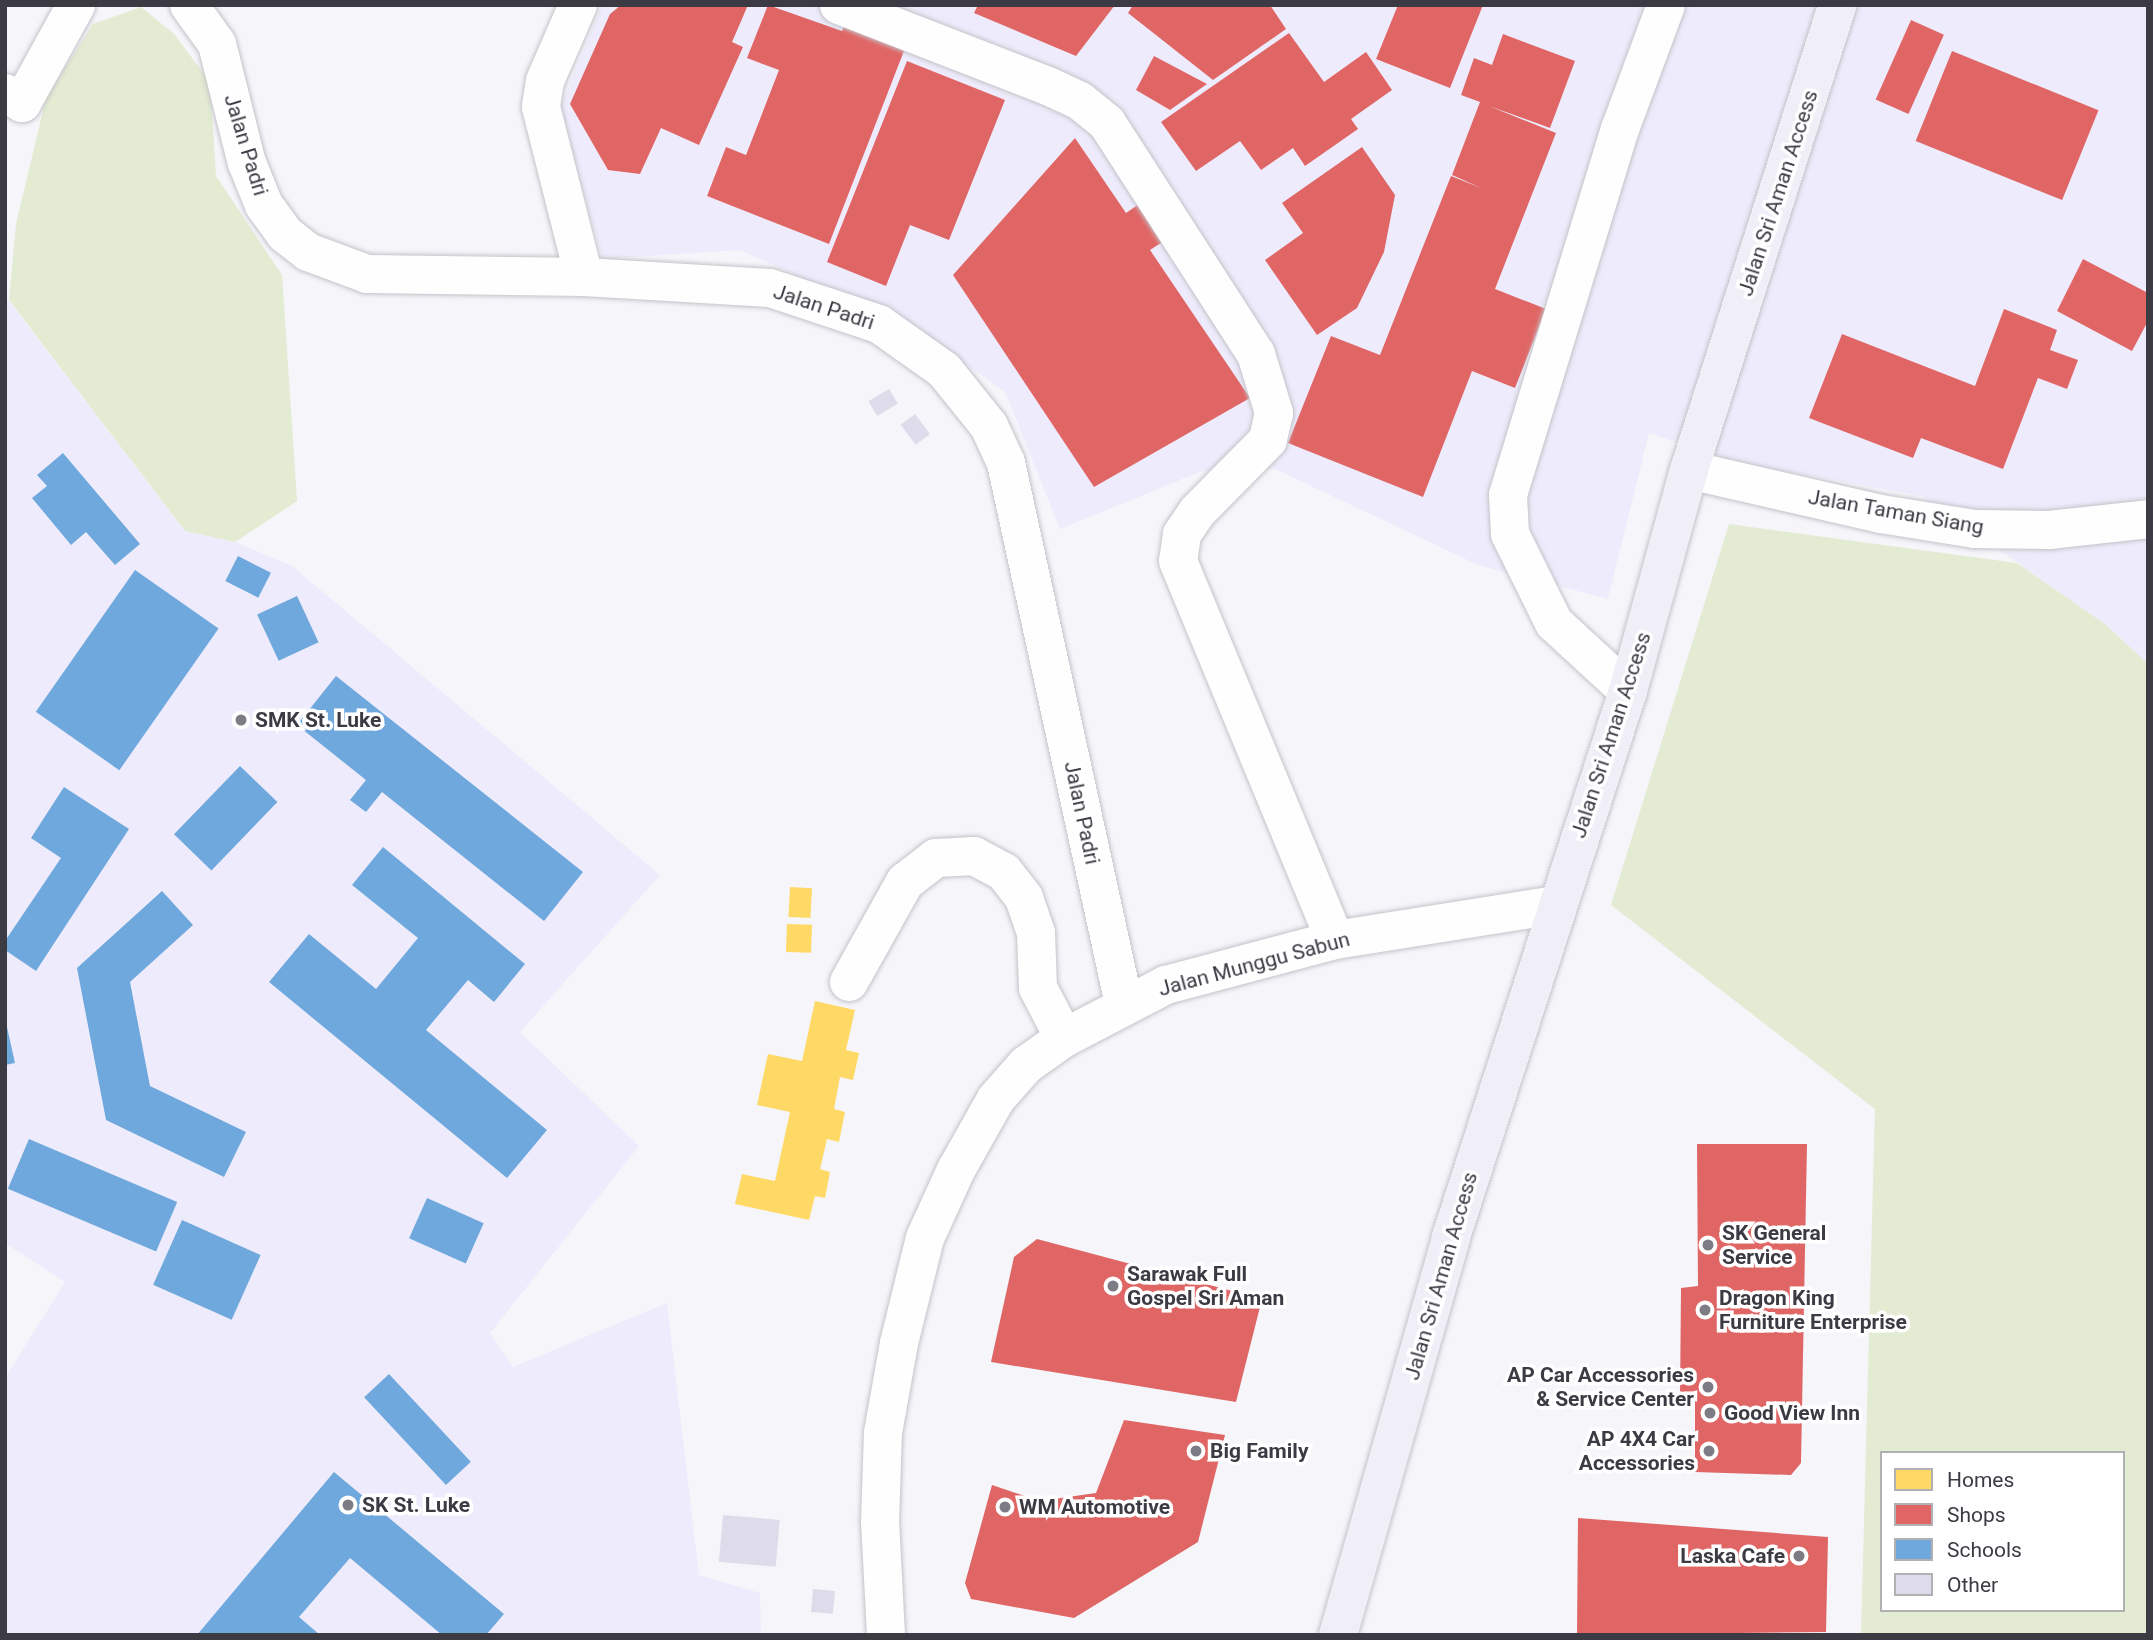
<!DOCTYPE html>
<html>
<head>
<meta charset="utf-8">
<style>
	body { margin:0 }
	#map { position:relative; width:2153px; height:1640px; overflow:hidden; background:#f5f5fa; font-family:Roboto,sans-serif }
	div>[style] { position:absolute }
	.built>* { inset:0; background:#eeecfc }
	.green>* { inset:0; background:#e3ebd2 }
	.homes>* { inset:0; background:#ffd966; transform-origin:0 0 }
	.shops>* { inset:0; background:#e06666; transform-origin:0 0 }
	.schools>* { inset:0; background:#6fa8dc; transform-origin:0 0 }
	.building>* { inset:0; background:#dedcea; transform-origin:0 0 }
	.roads { filter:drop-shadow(0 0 2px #c4c3c9) drop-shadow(0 0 2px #c4c3c9) }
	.minor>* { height:38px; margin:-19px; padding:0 19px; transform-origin:19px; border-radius:19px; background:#fefefe }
	.tertiary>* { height:38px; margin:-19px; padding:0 19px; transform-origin:19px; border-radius:19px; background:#fefefe }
	.primary>* { height:38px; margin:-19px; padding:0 19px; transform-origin:19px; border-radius:19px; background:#f0eef6 }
	.dots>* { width:19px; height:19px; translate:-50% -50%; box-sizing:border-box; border:4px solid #fff; border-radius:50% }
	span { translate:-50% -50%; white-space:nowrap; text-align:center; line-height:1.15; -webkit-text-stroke:7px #fff; paint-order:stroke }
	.street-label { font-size:21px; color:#3c3b44 }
	.poi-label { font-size:21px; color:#3c3b44; font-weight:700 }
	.left { translate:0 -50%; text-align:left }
	.right { translate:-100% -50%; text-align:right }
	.frame { position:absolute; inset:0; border:7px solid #3c3b44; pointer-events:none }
	.legend { position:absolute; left:1880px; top:1451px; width:245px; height:161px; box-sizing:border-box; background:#fff; border:2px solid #b1b1b4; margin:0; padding:9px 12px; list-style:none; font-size:21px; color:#3c3b44 }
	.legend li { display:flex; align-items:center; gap:14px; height:35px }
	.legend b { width:35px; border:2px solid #b1b1b4 }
</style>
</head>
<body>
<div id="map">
	<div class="built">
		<div style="clip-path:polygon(602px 5px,2148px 5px,2148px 664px,2105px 624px,1922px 496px,1736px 462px,1649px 433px,1608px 599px,1478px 565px,1275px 469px,1202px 471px,1060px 529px,1005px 392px,913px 327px,740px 250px,603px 259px,559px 111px)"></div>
		<div style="clip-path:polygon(5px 296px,185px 531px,235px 542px,292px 566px,660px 875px,520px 1032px,639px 1146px,490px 1333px,513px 1367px,667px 1303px,699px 1575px,760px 1593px,761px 1635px,5px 1635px,5px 1378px,65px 1282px,5px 1243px)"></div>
	</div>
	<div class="green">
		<div style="clip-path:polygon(141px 7px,174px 34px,210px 82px,216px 176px,282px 275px,297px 501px,235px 542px,185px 531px,9px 300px,16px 224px,46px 98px,93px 24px)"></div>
		<div style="clip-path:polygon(evenodd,1729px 524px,2017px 563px,2105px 624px,2148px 664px,2148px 1635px,1861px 1635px,1875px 1109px,1611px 905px,1729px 524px,1882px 1453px,2123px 1453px,2123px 1610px,1882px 1610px,1882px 1453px)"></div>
	</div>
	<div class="homes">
		<div style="left:790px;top:887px;width:22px;height:30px;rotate:3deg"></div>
		<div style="left:787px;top:924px;width:25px;height:28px;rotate:2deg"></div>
		<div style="clip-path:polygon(815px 1001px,855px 1010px,846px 1050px,859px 1053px,853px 1080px,840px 1077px,834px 1109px,845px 1112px,839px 1142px,827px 1139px,820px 1169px,830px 1172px,825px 1198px,815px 1196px,809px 1220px,735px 1204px,742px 1174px,775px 1181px,790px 1112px,757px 1105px,768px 1054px,802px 1061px)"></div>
	</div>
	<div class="shops">
		<div style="clip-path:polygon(621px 5px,748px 5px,732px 42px,743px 47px,699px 145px,661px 128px,640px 174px,608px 170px,570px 104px,610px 14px)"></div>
		<div style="clip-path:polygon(768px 5px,842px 31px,849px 15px,909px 38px,829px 244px,707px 196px,726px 147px,746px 155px,779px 70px,747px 58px)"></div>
		<div style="clip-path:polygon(978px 5px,1115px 5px,1076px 56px,974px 13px)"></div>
		<div style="clip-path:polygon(1133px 5px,1270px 5px,1286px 29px,1213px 80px,1128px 13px)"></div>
		<div style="clip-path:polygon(1398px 5px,1483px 5px,1450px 88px,1376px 59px)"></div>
		<div style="left:1911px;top:20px;width:36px;height:87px;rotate:24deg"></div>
		<div style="clip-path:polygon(1289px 33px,1324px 82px,1366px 52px,1392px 90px,1351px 119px,1358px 129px,1305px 166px,1293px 148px,1261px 170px,1240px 141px,1196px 171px,1161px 122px)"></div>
		<div style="clip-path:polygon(1503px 34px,1575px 61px,1550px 128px,1489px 106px,1556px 133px,1495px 289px,1546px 309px,1515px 388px,1472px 371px,1423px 497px,1288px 443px,1331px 336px,1380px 355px,1451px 176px,1481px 188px,1452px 175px,1480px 102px,1461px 95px,1474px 58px,1492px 65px)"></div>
		<div style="left:1952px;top:51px;width:158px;height:97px;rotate:22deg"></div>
		<div style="clip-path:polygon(1154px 56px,1207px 84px,1170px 110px,1136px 90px)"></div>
		<div style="clip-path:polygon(907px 61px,1005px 100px,949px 240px,910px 225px,886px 286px,827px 262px)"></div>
		<div style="clip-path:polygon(1075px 138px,1126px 213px,1145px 200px,1170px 237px,1150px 250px,1250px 398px,1094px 487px,953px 275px)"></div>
		<div style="clip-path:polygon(1362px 147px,1395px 195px,1384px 252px,1357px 308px,1317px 335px,1265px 260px,1303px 233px,1282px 203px)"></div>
		<div style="clip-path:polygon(2083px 259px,2148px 293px,2148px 321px,2132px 351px,2057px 311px)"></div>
		<div style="clip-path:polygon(2004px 309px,2057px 330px,2050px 350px,2078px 360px,2067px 389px,2038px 378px,2003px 469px,1921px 438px,1913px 458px,1809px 418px,1842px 334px,1975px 386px)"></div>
		<div style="clip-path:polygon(1697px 1144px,1807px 1144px,1801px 1463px,1791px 1475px,1695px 1472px,1695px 1395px,1680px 1397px,1681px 1288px,1698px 1286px)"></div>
		<div style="clip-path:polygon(1037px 1239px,1262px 1299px,1236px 1402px,991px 1362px,1014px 1257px)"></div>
		<div style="clip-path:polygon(1124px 1420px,1225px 1435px,1198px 1542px,1074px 1618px,971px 1599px,965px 1583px,992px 1485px,1040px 1501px,1096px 1493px)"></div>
		<div style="clip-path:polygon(1578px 1518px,1828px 1537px,1826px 1632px,1577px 1635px)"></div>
	</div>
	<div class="schools">
		<div style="clip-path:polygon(63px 453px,140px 544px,115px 565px,86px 532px,71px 545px,32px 498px,47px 486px,37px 475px)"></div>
		<div style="left:238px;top:556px;width:37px;height:28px;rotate:27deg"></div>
		<div style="left:135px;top:570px;width:102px;height:173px;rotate:35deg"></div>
		<div style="left:297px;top:596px;width:51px;height:44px;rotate:65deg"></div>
		<div style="clip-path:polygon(336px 676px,583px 872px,544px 921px,382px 792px,366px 812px,350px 800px,366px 780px,297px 725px)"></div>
		<div style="left:240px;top:766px;width:52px;height:95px;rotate:44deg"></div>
		<div style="clip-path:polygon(64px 787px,129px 829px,36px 971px,5px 950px,5px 941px,61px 858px,31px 838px)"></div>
		<div style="clip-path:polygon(383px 847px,525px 964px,494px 1002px,468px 980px,426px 1030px,547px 1130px,507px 1178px,269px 982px,309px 934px,376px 989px,418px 938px,352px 885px)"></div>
		<div style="clip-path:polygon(162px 891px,193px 925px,130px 982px,150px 1086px,246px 1132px,224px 1177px,106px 1120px,77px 968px)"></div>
		<div style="clip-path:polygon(5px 1018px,15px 1063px,5px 1065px)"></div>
		<div style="left:29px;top:1139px;width:161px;height:54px;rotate:23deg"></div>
		<div style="left:427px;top:1198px;width:62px;height:44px;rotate:24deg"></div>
		<div style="left:182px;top:1220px;width:86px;height:71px;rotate:24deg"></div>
		<div style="left:389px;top:1374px;width:120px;height:34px;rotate:47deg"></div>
		<div style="clip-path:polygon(334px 1472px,504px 1614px,486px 1635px,442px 1635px,350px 1558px,299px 1617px,320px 1635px,197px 1635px)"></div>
	</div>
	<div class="building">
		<div style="left:889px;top:389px;width:17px;height:24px;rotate:59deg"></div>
		<div style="left:915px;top:414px;width:25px;height:18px;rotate:53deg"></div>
		<div style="left:723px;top:1515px;width:57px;height:47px;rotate:5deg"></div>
		<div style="left:813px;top:1589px;width:22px;height:23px;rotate:5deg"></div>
	</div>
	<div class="roads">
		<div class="minor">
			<div style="left:578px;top:5px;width:83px;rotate:113.5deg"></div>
			<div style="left:545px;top:81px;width:26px;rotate:99deg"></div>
			<div style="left:541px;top:107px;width:175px;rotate:75.8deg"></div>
			<div style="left:839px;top:5px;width:224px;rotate:21.2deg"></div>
			<div style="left:1048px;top:86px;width:35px;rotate:25deg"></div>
			<div style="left:1080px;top:101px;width:35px;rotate:39deg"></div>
			<div style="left:1107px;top:123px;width:275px;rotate:57.2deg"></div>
			<div style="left:1256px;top:354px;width:62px;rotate:73deg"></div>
			<div style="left:1274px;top:413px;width:28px;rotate:103deg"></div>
			<div style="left:1268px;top:440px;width:101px;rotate:134.6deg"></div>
			<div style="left:1197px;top:512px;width:27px;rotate:124deg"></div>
			<div style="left:1182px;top:534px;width:27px;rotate:98deg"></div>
			<div style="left:1178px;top:561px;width:410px;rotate:67.5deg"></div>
			<div style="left:1689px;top:470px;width:197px;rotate:12.9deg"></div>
			<div style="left:1881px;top:514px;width:95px;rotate:9.1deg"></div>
			<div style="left:1975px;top:529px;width:74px;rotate:0.8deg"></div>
			<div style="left:2049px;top:530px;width:100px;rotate:-6.3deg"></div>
			<div style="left:1628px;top:691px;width:100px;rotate:-137.4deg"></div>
			<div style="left:1554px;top:623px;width:99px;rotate:-116.3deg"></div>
			<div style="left:1510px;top:534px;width:39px;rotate:-93deg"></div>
			<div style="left:1508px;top:495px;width:383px;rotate:-73deg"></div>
			<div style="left:1620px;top:129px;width:132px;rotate:-69.6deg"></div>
			<div style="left:849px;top:982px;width:115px;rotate:-60.8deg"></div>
			<div style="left:905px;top:882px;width:39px;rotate:-38deg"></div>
			<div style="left:936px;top:858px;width:38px;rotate:-3deg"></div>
			<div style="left:974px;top:856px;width:34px;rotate:28deg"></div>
			<div style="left:1004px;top:872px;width:33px;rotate:52deg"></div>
			<div style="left:1024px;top:898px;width:37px;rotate:71deg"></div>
			<div style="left:1036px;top:933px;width:55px;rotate:87.9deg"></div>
			<div style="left:1038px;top:988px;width:56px;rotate:62.5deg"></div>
		</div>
		<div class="tertiary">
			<div style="left:189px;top:5px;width:48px;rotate:54.3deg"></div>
			<div style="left:217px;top:44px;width:123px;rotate:75.9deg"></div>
			<div style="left:247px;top:163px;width:45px;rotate:68deg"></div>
			<div style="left:264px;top:205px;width:36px;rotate:54deg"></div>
			<div style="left:285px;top:234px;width:29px;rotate:38deg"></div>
			<div style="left:308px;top:252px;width:63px;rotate:20.4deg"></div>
			<div style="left:367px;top:274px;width:217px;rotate:0.8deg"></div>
			<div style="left:584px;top:277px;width:186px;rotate:3.4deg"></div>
			<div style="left:770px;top:288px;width:115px;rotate:18.3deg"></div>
			<div style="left:879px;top:324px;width:80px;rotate:35.3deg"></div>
			<div style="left:944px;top:370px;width:72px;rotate:51.2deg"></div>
			<div style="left:989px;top:426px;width:41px;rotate:65.3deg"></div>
			<div style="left:1006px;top:463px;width:554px;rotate:77.7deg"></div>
			<div style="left:5px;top:93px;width:20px;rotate:30deg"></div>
			<div style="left:22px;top:103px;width:112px;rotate:-61.1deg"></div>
			<div style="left:886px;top:1635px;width:113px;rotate:-93deg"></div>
			<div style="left:880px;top:1522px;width:89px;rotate:-88.1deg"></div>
			<div style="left:883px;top:1433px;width:91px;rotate:-79.9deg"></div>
			<div style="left:899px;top:1343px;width:108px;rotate:-76.1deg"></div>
			<div style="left:925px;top:1238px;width:75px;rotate:-65.5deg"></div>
			<div style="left:956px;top:1170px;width:81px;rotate:-60.6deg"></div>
			<div style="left:996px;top:1099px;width:45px;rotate:-48.6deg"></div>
			<div style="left:1026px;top:1065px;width:47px;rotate:-35.4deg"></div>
			<div style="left:1064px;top:1038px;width:115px;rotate:-27.5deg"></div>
			<div style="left:1166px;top:985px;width:175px;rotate:-14.9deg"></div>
			<div style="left:1335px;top:940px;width:225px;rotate:-9deg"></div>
		</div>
		<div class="primary">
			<div style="left:1338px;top:1635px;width:414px;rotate:-74.1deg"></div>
			<div style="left:1451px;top:1237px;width:574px;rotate:-72.04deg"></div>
			<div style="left:1628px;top:691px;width:229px;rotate:-74.6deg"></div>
			<div style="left:1689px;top:470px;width:488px;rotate:-72.3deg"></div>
		</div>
	</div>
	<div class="dots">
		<div style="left:241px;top:720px;background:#7d7c84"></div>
		<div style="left:1708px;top:1245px;background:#7d7c84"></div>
		<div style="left:1113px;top:1286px;background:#7d7c84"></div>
		<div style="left:1705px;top:1310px;background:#7d7c84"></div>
		<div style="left:1708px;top:1387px;background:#7d7c84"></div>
		<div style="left:1710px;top:1413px;background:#7d7c84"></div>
		<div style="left:1196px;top:1451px;background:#7d7c84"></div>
		<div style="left:1709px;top:1451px;background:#7d7c84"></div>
		<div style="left:348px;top:1505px;background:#7d7c84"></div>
		<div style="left:1005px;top:1507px;background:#7d7c84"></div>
		<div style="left:1799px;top:1556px;background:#7d7c84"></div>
	</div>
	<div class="street-label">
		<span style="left:246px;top:145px;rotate:73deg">Jalan Padri</span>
		<span style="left:1778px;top:193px;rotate:-72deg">Jalan Sri Aman Access</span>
		<span style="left:824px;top:307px;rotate:18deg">Jalan Padri</span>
		<span style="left:1896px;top:512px;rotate:10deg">Jalan Taman Siang</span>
		<span style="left:1611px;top:735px;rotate:-72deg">Jalan Sri Aman Access</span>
		<span style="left:1082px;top:813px;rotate:78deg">Jalan Padri</span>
		<span style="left:1254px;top:964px;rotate:-15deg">Jalan Munggu Sabun</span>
		<span style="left:1441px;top:1276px;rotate:-74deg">Jalan Sri Aman Access</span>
	</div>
	<div class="poi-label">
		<span class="left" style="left:255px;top:720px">SMK St. Luke</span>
		<span class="left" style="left:1722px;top:1245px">SK General<br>Service</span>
		<span class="left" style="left:1127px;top:1286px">Sarawak Full<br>Gospel Sri Aman</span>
		<span class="left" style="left:1719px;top:1310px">Dragon King<br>Furniture Enterprise</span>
		<span class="right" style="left:1694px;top:1387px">AP Car Accessories<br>&amp; Service Center</span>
		<span class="left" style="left:1724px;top:1413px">Good View Inn</span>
		<span class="right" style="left:1695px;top:1451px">AP 4X4 Car<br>Accessories</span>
		<span class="left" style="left:1210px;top:1451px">Big Family</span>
		<span class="left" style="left:362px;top:1505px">SK St. Luke</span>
		<span class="left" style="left:1019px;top:1507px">WM Automotive</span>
		<span class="right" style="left:1785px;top:1556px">Laska Cafe</span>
	</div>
	<div class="frame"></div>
	<ul class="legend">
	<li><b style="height:19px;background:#ffd966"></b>Homes</li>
	<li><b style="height:19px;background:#e06666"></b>Shops</li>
	<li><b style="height:19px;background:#6fa8dc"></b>Schools</li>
	<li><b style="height:19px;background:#dedcea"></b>Other</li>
	</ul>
</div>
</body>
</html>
